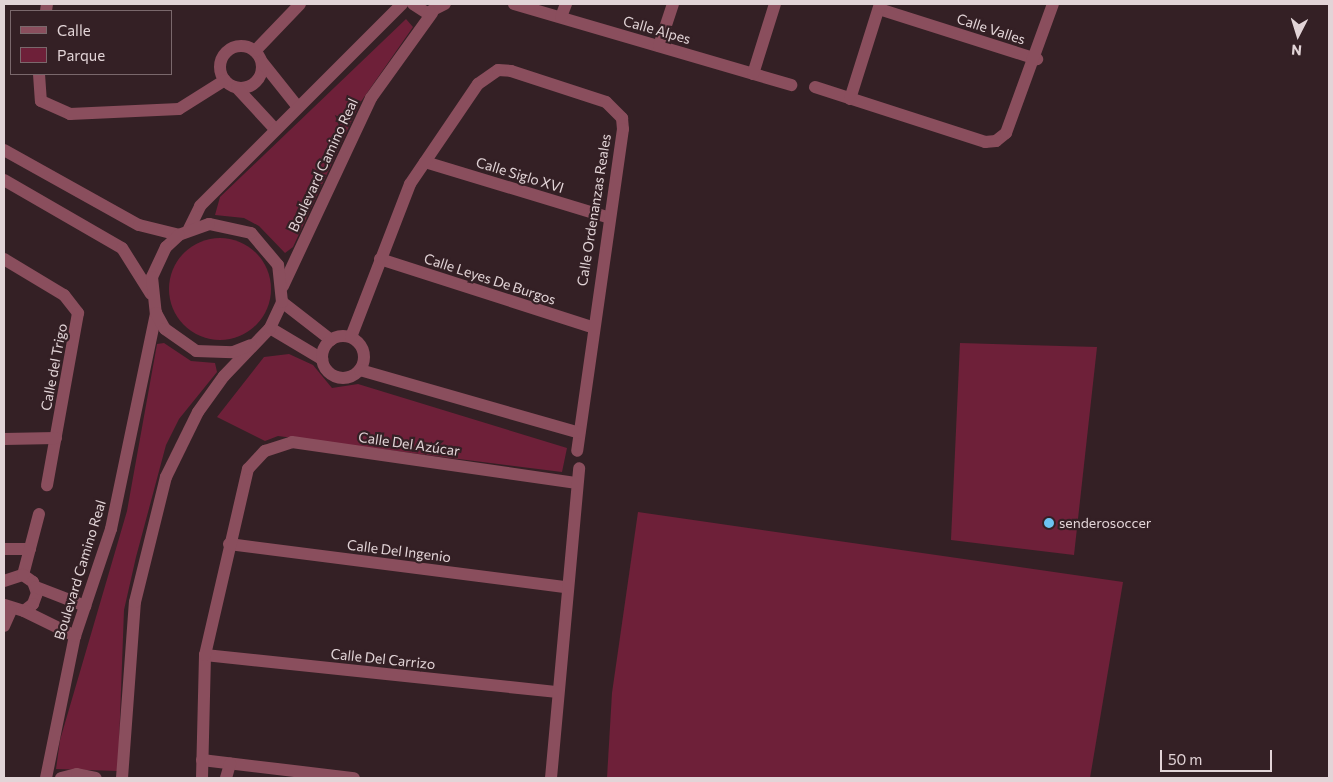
<!DOCTYPE html>
<html>
<head>
<meta charset="utf-8">
<style>
	body { margin:0 }
	#map { position:relative; width:1333px; height:782px; overflow:hidden; background:#342025; font-family:Commissioner,sans-serif }
	div>[style] { position:absolute }
	.green>* { inset:0; background:#6e2039 }
	.round { border-radius:50% }
	.minor>* { height:12px; margin:-6px; padding:0 6px; transform-origin:6px; border-radius:6px; background:#8a4e5d }
	.minor>.ring { margin:-6px; padding:0; box-sizing:content-box; background:none; border:12px solid #8a4e5d; border-radius:50% }
	.tertiary>* { height:12px; margin:-6px; padding:0 6px; transform-origin:6px; border-radius:6px; background:#8a4e5d }
	.dots>* { width:14px; height:14px; translate:-50% -50%; box-sizing:border-box; border:2px solid #342025; border-radius:50% }
	span { translate:-50% -50%; white-space:nowrap; text-align:center; line-height:1.15; -webkit-text-stroke:4.5px #342025; paint-order:stroke }
	.street-label { font-size:14px; color:#e2d4d7 }
	.poi-label { font-size:14px; color:#e2d4d7 }
	.left { translate:0 -50%; text-align:left }
	.frame { position:absolute; inset:0; border:5px solid #e2d4d7; pointer-events:none }
	.legend { position:absolute; left:10px; top:10px; width:162px; height:65px; box-sizing:border-box; background:#342025; border:1px solid #7a686c; margin:0; padding:6px 9px; list-style:none; font-size:15px; color:#e2d4d7 }
	.legend li { display:flex; align-items:center; gap:10px; height:25px }
	.legend b { width:25px; border:1px solid #7a686c }
	.north { position:absolute; left:1273px; top:10px; width:50px; height:50px; -webkit-text-stroke:4px #342025; paint-order:stroke; rotate:185deg; font-size:14px; font-weight:700; line-height:20px; text-align:center; color:#e2d4d7 }
	.north::after { content:''; display:block; margin:auto; width:18px; height:22px; background:#e2d4d7; clip-path:polygon(50% 0,100% 100%,50% 72%,0 100%) }
	.scale { position:absolute; left:1160px; top:750px; width:112px; height:22px; box-sizing:border-box; border:2px solid #e2d4d7; border-top:0; padding-left:6px; font-size:15px; line-height:18px; white-space:nowrap; color:#e2d4d7; -webkit-text-stroke:4px #342025; paint-order:stroke }
</style>
</head>
<body>
<div id="map">
	<div class="green">
		<div style="clip-path:polygon(406px 19px,413px 27px,360px 103px,293px 247px,285px 253px,259px 226px,244px 218px,215px 215px,220px 197px)"></div>
		<div class="round" style="left:169px;top:238px;width:102px;height:102px"></div>
		<div style="clip-path:polygon(164px 343px,191px 361px,215px 363px,217px 372px,179px 419px,166px 445px,136px 557px,124px 610px,118px 771px,56px 769px,60px 740px,127px 511px,157px 344px)"></div>
		<div style="clip-path:polygon(960px 343px,1097px 347px,1074px 555px,951px 540px)"></div>
		<div style="clip-path:polygon(289px 354px,313px 365px,332px 388px,358px 384px,567px 448px,562px 472px,278px 436px,265px 441px,217px 417px,264px 357px)"></div>
		<div style="clip-path:polygon(638px 512px,1123px 582px,1090px 778px,607px 778px,612px 693px)"></div>
	</div>
	<div class="minor">
		<div style="left:514px;top:4px;width:289px;rotate:16.3deg"></div>
		<div style="left:879px;top:9px;width:166px;rotate:17.6deg"></div>
		<div style="left:46px;top:11px;width:7px;rotate:-82deg"></div>
		<div style="left:561px;top:17px;width:14px;rotate:-69deg"></div>
		<div style="left:659px;top:46px;width:44px;rotate:-71.6deg"></div>
		<div class="ring" style="left:220px;top:46px;width:30px;height:30px"></div>
		<div style="left:255px;top:51px;width:65px;rotate:-46.2deg"></div>
		<div style="left:262px;top:62px;width:56px;rotate:51.5deg"></div>
		<div style="left:39px;top:74px;width:27px;rotate:86deg"></div>
		<div style="left:41px;top:101px;width:32px;rotate:24deg"></div>
		<div style="left:70px;top:114px;width:109px;rotate:-2.6deg"></div>
		<div style="left:179px;top:109px;width:54px;rotate:-32.2deg"></div>
		<div style="left:753px;top:74px;width:73px;rotate:-72.6deg"></div>
		<div style="left:815px;top:87px;width:179px;rotate:17.9deg"></div>
		<div style="left:985px;top:142px;width:11px;rotate:-5deg"></div>
		<div style="left:996px;top:141px;width:13px;rotate:-39deg"></div>
		<div style="left:1006px;top:133px;width:137px;rotate:-70deg"></div>
		<div style="left:237px;top:88px;width:56px;rotate:47.2deg"></div>
		<div style="left:850px;top:99px;width:100px;rotate:-72.5deg"></div>
		<div style="left:4px;top:150px;width:154px;rotate:29.1deg"></div>
		<div style="left:139px;top:225px;width:41px;rotate:14deg"></div>
		<div style="left:425px;top:162px;width:190px;rotate:16.8deg"></div>
		<div style="left:4px;top:180px;width:136px;rotate:30deg"></div>
		<div style="left:122px;top:248px;width:54px;rotate:57.8deg"></div>
		<div style="left:4px;top:259px;width:70px;rotate:31deg"></div>
		<div style="left:64px;top:295px;width:23px;rotate:52deg"></div>
		<div style="left:78px;top:313px;width:175px;rotate:100.2deg"></div>
		<div style="left:380px;top:259px;width:223px;rotate:17.8deg"></div>
		<div style="left:282px;top:302px;width:62px;rotate:37.8deg"></div>
		<div style="left:270px;top:328px;width:61px;rotate:30.8deg"></div>
		<div class="ring" style="left:322px;top:336px;width:30px;height:30px"></div>
		<div style="left:351px;top:337px;width:164px;rotate:-68.9deg"></div>
		<div style="left:410px;top:184px;width:121px;rotate:-55.8deg"></div>
		<div style="left:478px;top:84px;width:24px;rotate:-35deg"></div>
		<div style="left:498px;top:70px;width:13px;rotate:4deg"></div>
		<div style="left:511px;top:71px;width:100px;rotate:18.1deg"></div>
		<div style="left:606px;top:102px;width:23px;rotate:45deg"></div>
		<div style="left:622px;top:118px;width:11px;rotate:85deg"></div>
		<div style="left:623px;top:129px;width:325px;rotate:98.1deg"></div>
		<div style="left:360px;top:370px;width:228px;rotate:16deg"></div>
		<div style="left:4px;top:439px;width:52px;rotate:-1.1deg"></div>
		<div style="left:229px;top:544px;width:340px;rotate:7.3deg"></div>
		<div style="left:4px;top:549px;width:26px"></div>
		<div style="left:23px;top:575px;width:63px;rotate:-75.3deg"></div>
		<div style="left:4px;top:581px;width:20px;rotate:-18deg"></div>
		<div style="left:23px;top:575px;width:12px;rotate:35deg"></div>
		<div style="left:33px;top:582px;width:12px;rotate:70deg"></div>
		<div style="left:37px;top:593px;width:12px;rotate:110deg"></div>
		<div style="left:33px;top:604px;width:11px;rotate:142deg"></div>
		<div style="left:24px;top:611px;width:21px;rotate:-163deg"></div>
		<div style="left:36px;top:587px;width:53px;rotate:21.2deg"></div>
		<div style="left:24px;top:611px;width:57px;rotate:26.1deg"></div>
		<div style="left:4px;top:626px;width:17px;rotate:-66deg"></div>
		<div style="left:205px;top:655px;width:355px;rotate:6deg"></div>
		<div style="left:202px;top:760px;width:153px;rotate:6.8deg"></div>
		<div style="left:202px;top:778px;width:123px;rotate:-88.6deg"></div>
		<div style="left:205px;top:655px;width:191px;rotate:-77deg"></div>
		<div style="left:248px;top:469px;width:25px;rotate:-47deg"></div>
		<div style="left:265px;top:451px;width:28px;rotate:-18deg"></div>
		<div style="left:292px;top:442px;width:288px;rotate:8.2deg"></div>
		<div style="left:226px;top:778px;width:15px;rotate:-74deg"></div>
		<div style="left:551px;top:778px;width:311px;rotate:-84.8deg"></div>
	</div>
	<div class="tertiary">
		<div style="left:413px;top:4px;width:17px;rotate:33deg"></div>
		<div style="left:427px;top:13px;width:20px;rotate:-27deg"></div>
		<div style="left:189px;top:229px;width:25px;rotate:-64deg"></div>
		<div style="left:200px;top:206px;width:286px;rotate:-45deg"></div>
		<div style="left:283px;top:286px;width:208px;rotate:-64.9deg"></div>
		<div style="left:371px;top:98px;width:105px;rotate:-54.3deg"></div>
		<div style="left:46px;top:778px;width:145px;rotate:-78.5deg"></div>
		<div style="left:75px;top:636px;width:113px;rotate:-71.4deg"></div>
		<div style="left:111px;top:529px;width:221px;rotate:-78.2deg"></div>
		<div style="left:61px;top:778px;width:16px;rotate:-14deg"></div>
		<div style="left:77px;top:774px;width:19px;rotate:12deg"></div>
		<div style="left:122px;top:778px;width:176px;rotate:-85.8deg"></div>
		<div style="left:135px;top:602px;width:129px;rotate:-76.1deg"></div>
		<div style="left:166px;top:477px;width:72px;rotate:-63.8deg"></div>
		<div style="left:198px;top:412px;width:44px;rotate:-54.2deg"></div>
		<div style="left:224px;top:376px;width:66px;rotate:-46.2deg"></div>
		<div style="left:270px;top:328px;width:29px;rotate:-65deg"></div>
		<div style="left:282px;top:302px;width:37px;rotate:-96deg"></div>
		<div style="left:278px;top:265px;width:42px;rotate:-130.2deg"></div>
		<div style="left:251px;top:233px;width:43px;rotate:-167.9deg"></div>
		<div style="left:209px;top:224px;width:32px;rotate:160deg"></div>
		<div style="left:179px;top:235px;width:18px;rotate:137deg"></div>
		<div style="left:166px;top:247px;width:33px;rotate:115deg"></div>
		<div style="left:152px;top:277px;width:36px;rotate:84deg"></div>
		<div style="left:156px;top:313px;width:18px;rotate:61deg"></div>
		<div style="left:165px;top:329px;width:38px;rotate:35deg"></div>
		<div style="left:196px;top:351px;width:37px;rotate:2deg"></div>
		<div style="left:233px;top:352px;width:19px;rotate:-21deg"></div>
	</div>
	<div class="dots">
		<div style="left:1049px;top:523px;background:#6cc3f2"></div>
	</div>
	<div class="street-label">
		<span style="left:991px;top:29px;rotate:18deg">Calle Valles</span>
		<span style="left:657px;top:30px;rotate:16deg">Calle Alpes</span>
		<span style="left:323px;top:165px;rotate:-65deg">Boulevard Camino Real</span>
		<span style="left:520px;top:175px;rotate:17deg">Calle Siglo XVI</span>
		<span style="left:594px;top:210px;rotate:-81deg">Calle Ordenanzas Reales</span>
		<span style="left:490px;top:279px;rotate:18deg">Calle Leyes De Burgos</span>
		<span style="left:54px;top:367px;rotate:-79deg">Calle del Trigo</span>
		<span style="left:409px;top:444px;rotate:8deg">Calle Del Azúcar</span>
		<span style="left:399px;top:551px;rotate:7deg">Calle Del Ingenio</span>
		<span style="left:80px;top:570px;rotate:-73deg">Boulevard Camino Real</span>
		<span style="left:383px;top:659px;rotate:6deg">Calle Del Carrizo</span>
	</div>
	<div class="poi-label">
		<span class="left" style="left:1059px;top:523px">senderosoccer</span>
	</div>
	<div class="frame"></div>
	<ul class="legend">
	<li><b style="height:6px;background:#8a4e5d"></b>Calle</li>
	<li><b style="height:14px;background:#6e2039"></b>Parque</li>
	</ul>
	<div class="north">N</div>
	<div class="scale">50 m</div>
</div>
</body>
</html>
